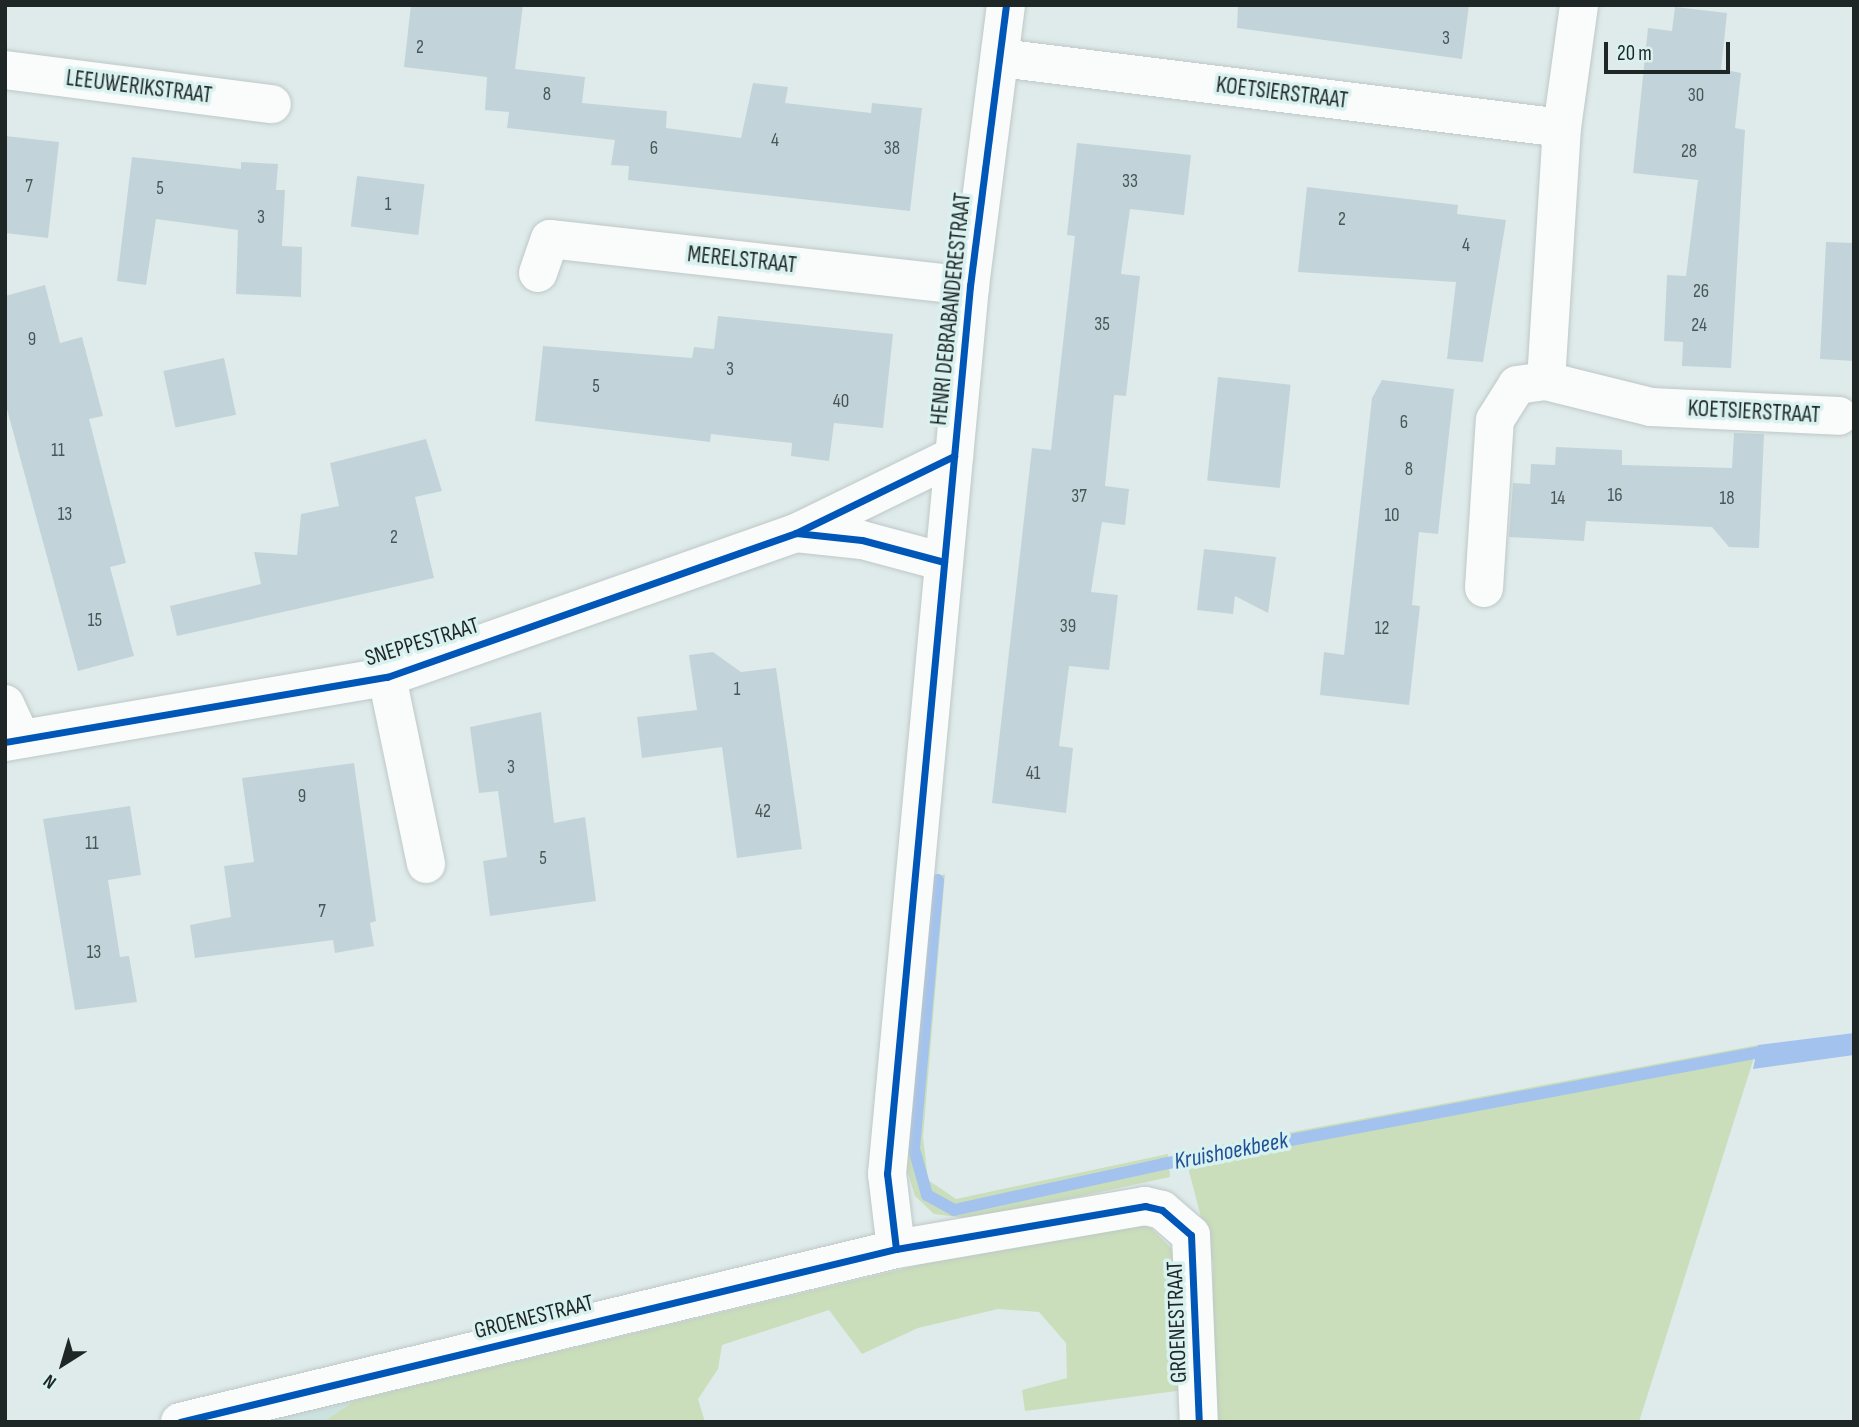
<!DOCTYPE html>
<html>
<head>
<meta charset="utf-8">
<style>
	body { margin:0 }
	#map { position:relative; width:1859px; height:1427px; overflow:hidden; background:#dfebea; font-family:"Sofia Sans Condensed",sans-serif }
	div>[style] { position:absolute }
	.built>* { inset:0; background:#cce2e1 }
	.green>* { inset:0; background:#cadebb }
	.water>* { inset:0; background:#a3c3ee }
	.stream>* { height:12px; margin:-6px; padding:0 6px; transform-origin:6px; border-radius:6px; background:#a3c3ee }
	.building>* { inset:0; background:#c2d4d9; transform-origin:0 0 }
	.roads { filter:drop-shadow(0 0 2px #bec8c7) drop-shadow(0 0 2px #bec8c7) }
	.minor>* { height:38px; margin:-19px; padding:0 19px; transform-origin:19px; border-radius:19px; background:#fafcfc }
	.cycleway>* { height:7px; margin:-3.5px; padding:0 3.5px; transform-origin:3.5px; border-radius:3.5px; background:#0057b8 }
	span { translate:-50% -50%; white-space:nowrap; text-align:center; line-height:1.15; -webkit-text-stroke:7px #d9f1ef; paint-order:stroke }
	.number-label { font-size:19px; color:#4a5556 }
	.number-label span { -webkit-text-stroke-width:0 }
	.street-label { font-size:23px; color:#1e2726 }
	.water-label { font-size:24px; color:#205199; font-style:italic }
	.frame { position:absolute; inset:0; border:7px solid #1e2726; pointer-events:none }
	.north { position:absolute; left:28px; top:1329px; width:70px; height:70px; -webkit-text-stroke:5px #d9f1ef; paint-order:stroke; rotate:217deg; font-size:19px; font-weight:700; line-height:28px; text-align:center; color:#1e2726 }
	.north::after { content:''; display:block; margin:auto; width:24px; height:32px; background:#1e2726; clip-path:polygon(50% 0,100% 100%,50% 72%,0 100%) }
	.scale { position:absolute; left:1604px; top:42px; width:126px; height:32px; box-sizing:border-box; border:4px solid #1e2726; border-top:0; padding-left:9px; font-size:21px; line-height:24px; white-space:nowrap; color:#1e2726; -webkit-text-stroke:5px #d9f1ef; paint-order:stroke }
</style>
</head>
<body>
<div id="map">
	<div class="built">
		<div style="clip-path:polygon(356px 1400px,323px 1422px,249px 1422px)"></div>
	</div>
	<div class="green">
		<div style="clip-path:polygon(945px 874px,923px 1137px,928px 1180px,956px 1199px,1168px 1154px,1170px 1177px,974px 1219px,934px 1214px,915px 1196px,904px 1160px,926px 880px)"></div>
		<div style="clip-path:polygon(1758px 1045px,1639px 1422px,1213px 1422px,1213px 1263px,1184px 1152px)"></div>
		<div style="clip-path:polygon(1103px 1221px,1148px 1225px,1174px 1251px,1184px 1390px,1025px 1411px,1022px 1390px,1067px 1378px,1066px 1343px,1039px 1312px,998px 1309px,918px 1328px,862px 1354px,829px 1310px,722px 1345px,718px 1369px,698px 1399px,705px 1422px,323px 1422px,356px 1400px)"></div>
	</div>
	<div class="water">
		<div style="clip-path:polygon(1854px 1033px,1854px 1055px,1753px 1069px,1758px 1045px)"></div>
	</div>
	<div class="stream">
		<div style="left:938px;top:880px;width:270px;rotate:95.1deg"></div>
		<div style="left:914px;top:1149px;width:48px;rotate:74.2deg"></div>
		<div style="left:927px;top:1195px;width:31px;rotate:29deg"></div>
		<div style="left:954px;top:1210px;width:214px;rotate:-12.4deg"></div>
		<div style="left:1163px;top:1164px;width:619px;rotate:-10.62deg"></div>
	</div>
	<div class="building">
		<div style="clip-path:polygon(411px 5px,523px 5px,515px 69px,585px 77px,582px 103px,667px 111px,666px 128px,741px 138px,753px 83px,788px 87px,785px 103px,871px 113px,872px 103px,922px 108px,910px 211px,628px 180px,629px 166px,611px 165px,615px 140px,507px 128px,509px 112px,485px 110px,487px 77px,404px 67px)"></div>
		<div style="clip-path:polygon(1238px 5px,1469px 5px,1462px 59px,1237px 28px)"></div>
		<div style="clip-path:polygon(1675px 7px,1727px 13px,1721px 69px,1741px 73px,1735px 128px,1745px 130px,1731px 368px,1682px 366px,1683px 342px,1664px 341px,1667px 275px,1686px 276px,1698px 180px,1633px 173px,1648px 28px,1672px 31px)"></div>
		<div style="clip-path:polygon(5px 136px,59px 142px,48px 238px,5px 233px)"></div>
		<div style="clip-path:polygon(1077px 143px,1191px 155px,1184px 215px,1130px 209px,1121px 274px,1140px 276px,1126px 396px,1114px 395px,1105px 486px,1129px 489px,1125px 525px,1102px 522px,1091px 592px,1118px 595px,1109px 670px,1069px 666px,1059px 746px,1073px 748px,1066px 813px,992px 803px,1032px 448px,1051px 450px,1075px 236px,1067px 235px)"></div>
		<div style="clip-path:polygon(132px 157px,241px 169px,241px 162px,278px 164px,276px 190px,285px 190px,282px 246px,302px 247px,301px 297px,236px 294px,238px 230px,156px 219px,146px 285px,117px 281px)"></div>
		<div style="left:357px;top:176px;width:68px;height:51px;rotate:7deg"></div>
		<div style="clip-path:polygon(1307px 187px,1458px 205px,1457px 214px,1506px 220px,1483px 362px,1447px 359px,1456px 282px,1298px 272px)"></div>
		<div style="clip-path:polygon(1826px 242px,1854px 243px,1854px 361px,1820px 359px)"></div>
		<div style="clip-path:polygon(45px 285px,60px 343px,82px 337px,103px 416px,89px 419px,126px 563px,110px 567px,134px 656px,78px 671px,5px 402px,5px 296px)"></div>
		<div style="clip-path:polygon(718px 316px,893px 334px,883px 428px,834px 423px,829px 461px,791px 456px,792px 443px,711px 434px,710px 442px,535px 421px,543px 346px,692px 358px,694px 347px,714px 349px)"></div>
		<div style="left:224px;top:358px;width:58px;height:62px;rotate:78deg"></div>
		<div style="left:1218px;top:377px;width:73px;height:104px;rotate:6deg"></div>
		<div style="clip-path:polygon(1382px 380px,1454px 389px,1438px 534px,1419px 532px,1412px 605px,1420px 606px,1409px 705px,1320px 695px,1324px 652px,1344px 655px,1372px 398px)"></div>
		<div style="clip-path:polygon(1734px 433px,1764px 434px,1759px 548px,1729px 547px,1712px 527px,1586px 521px,1584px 541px,1509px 537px,1513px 483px,1530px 484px,1531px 464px,1555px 465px,1556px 447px,1622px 450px,1622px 465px,1732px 468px)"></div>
		<div style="clip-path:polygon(426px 439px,442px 491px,415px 497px,434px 578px,177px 636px,170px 606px,261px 584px,254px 552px,297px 555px,301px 514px,339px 506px,330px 463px)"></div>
		<div style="clip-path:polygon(1204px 549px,1276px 557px,1268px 613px,1235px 596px,1233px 614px,1197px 610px)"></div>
		<div style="clip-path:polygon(713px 652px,741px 672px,776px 668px,802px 849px,737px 858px,722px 747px,642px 758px,637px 717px,697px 710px,689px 655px)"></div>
		<div style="clip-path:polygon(541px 712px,554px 823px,585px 817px,596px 901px,490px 916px,483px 861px,507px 857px,498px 791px,479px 793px,470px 727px)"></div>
		<div style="clip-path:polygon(354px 763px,376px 921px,370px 923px,374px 946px,335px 953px,333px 940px,195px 958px,190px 925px,231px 917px,224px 866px,254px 862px,242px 778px)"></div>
		<div style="clip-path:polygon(130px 806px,141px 875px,108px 880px,120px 957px,129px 956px,137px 1002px,75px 1010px,43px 819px)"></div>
	</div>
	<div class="roads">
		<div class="minor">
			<div style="left:1001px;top:58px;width:565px;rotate:7.11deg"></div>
			<div style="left:5px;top:70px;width:269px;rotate:7.3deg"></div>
			<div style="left:538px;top:273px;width:36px;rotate:-71deg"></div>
			<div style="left:550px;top:239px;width:423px;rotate:6.4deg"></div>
			<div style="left:1546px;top:381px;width:108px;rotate:13.9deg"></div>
			<div style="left:1651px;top:407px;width:188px;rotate:2.7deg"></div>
			<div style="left:796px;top:533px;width:66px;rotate:6.1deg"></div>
			<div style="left:862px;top:540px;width:85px;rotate:15deg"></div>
			<div style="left:1484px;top:588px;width:168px;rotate:-86.3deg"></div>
			<div style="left:1495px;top:420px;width:41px;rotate:-57.8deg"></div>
			<div style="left:1517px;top:385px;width:29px;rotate:-8deg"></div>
			<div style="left:1546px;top:381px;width:254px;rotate:-86.4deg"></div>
			<div style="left:1562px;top:128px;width:124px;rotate:-82.1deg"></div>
			<div style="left:387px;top:677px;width:191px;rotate:78.2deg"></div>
			<div style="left:5px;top:704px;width:38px;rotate:65deg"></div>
			<div style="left:5px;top:742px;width:387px;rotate:-9.7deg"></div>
			<div style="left:387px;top:677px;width:434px;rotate:-19.4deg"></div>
			<div style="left:796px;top:533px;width:176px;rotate:-26deg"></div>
			<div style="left:896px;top:1249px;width:76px;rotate:-96.8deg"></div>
			<div style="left:887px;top:1174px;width:892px;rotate:-84.66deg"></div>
			<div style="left:970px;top:286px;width:283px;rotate:-82.7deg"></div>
			<div style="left:180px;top:1422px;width:737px;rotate:-13.58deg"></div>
			<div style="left:896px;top:1249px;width:253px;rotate:-9.8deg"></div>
			<div style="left:1145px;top:1206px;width:17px;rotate:13deg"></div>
			<div style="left:1162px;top:1210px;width:38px;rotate:41deg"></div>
			<div style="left:1191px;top:1235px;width:187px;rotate:87.6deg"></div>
		</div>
	</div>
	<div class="cycleway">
		<div style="left:796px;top:533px;width:66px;rotate:6.1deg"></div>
		<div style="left:862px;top:540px;width:85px;rotate:15deg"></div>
		<div style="left:5px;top:742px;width:387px;rotate:-9.7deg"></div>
		<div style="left:387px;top:677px;width:434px;rotate:-19.4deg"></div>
		<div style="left:796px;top:533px;width:176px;rotate:-26deg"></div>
		<div style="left:896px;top:1249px;width:76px;rotate:-96.8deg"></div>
		<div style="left:887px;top:1174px;width:892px;rotate:-84.66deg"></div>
		<div style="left:970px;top:286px;width:283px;rotate:-82.7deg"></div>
		<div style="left:180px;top:1422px;width:737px;rotate:-13.58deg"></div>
		<div style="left:896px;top:1249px;width:253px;rotate:-9.8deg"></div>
		<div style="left:1145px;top:1206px;width:17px;rotate:13deg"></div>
		<div style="left:1162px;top:1210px;width:38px;rotate:41deg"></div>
		<div style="left:1191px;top:1235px;width:187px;rotate:87.6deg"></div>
	</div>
	<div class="number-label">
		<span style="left:1446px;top:39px">3</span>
		<span style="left:420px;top:48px">2</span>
		<span style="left:547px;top:95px">8</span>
		<span style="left:1696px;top:96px">30</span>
		<span style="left:775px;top:141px">4</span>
		<span style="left:654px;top:149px">6</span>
		<span style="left:892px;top:149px">38</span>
		<span style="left:1689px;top:152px">28</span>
		<span style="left:1130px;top:182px">33</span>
		<span style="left:29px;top:187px">7</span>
		<span style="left:160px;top:189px">5</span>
		<span style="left:388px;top:205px">1</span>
		<span style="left:261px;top:218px">3</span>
		<span style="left:1342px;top:220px">2</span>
		<span style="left:1466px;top:246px">4</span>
		<span style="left:1701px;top:292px">26</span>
		<span style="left:1102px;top:325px">35</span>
		<span style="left:1699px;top:326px">24</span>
		<span style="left:32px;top:340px">9</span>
		<span style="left:730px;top:370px">3</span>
		<span style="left:596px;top:387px">5</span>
		<span style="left:841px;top:402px">40</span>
		<span style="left:1404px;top:423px">6</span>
		<span style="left:58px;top:451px">11</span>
		<span style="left:1409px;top:470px">8</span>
		<span style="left:1615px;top:496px">16</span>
		<span style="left:1079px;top:497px">37</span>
		<span style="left:1558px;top:499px">14</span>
		<span style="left:1727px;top:499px">18</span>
		<span style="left:65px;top:515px">13</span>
		<span style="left:1392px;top:516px">10</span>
		<span style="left:394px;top:538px">2</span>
		<span style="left:95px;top:621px">15</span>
		<span style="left:1068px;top:627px">39</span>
		<span style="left:1382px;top:629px">12</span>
		<span style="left:737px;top:690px">1</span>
		<span style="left:511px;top:768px">3</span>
		<span style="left:1033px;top:774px">41</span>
		<span style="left:302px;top:797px">9</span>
		<span style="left:763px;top:812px">42</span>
		<span style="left:92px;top:844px">11</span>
		<span style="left:543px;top:859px">5</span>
		<span style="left:322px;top:912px">7</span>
		<span style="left:94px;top:953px">13</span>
	</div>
	<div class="street-label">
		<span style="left:139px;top:87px;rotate:7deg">LEEUWERIKSTRAAT</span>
		<span style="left:1282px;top:93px;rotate:7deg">KOETSIERSTRAAT</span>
		<span style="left:742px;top:260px;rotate:6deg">MERELSTRAAT</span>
		<span style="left:951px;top:309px;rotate:-84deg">HENRI DEBRABANDERESTRAAT</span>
		<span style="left:1754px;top:412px;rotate:3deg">KOETSIERSTRAAT</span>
		<span style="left:422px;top:642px;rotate:-17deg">SNEPPESTRAAT</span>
		<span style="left:534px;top:1317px;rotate:-14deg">GROENESTRAAT</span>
		<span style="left:1177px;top:1322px;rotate:-92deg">GROENESTRAAT</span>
	</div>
	<div class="water-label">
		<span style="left:1231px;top:1151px;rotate:-11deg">Kruishoekbeek</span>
	</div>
	<div class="frame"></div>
	<div class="north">N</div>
	<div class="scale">20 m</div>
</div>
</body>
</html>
